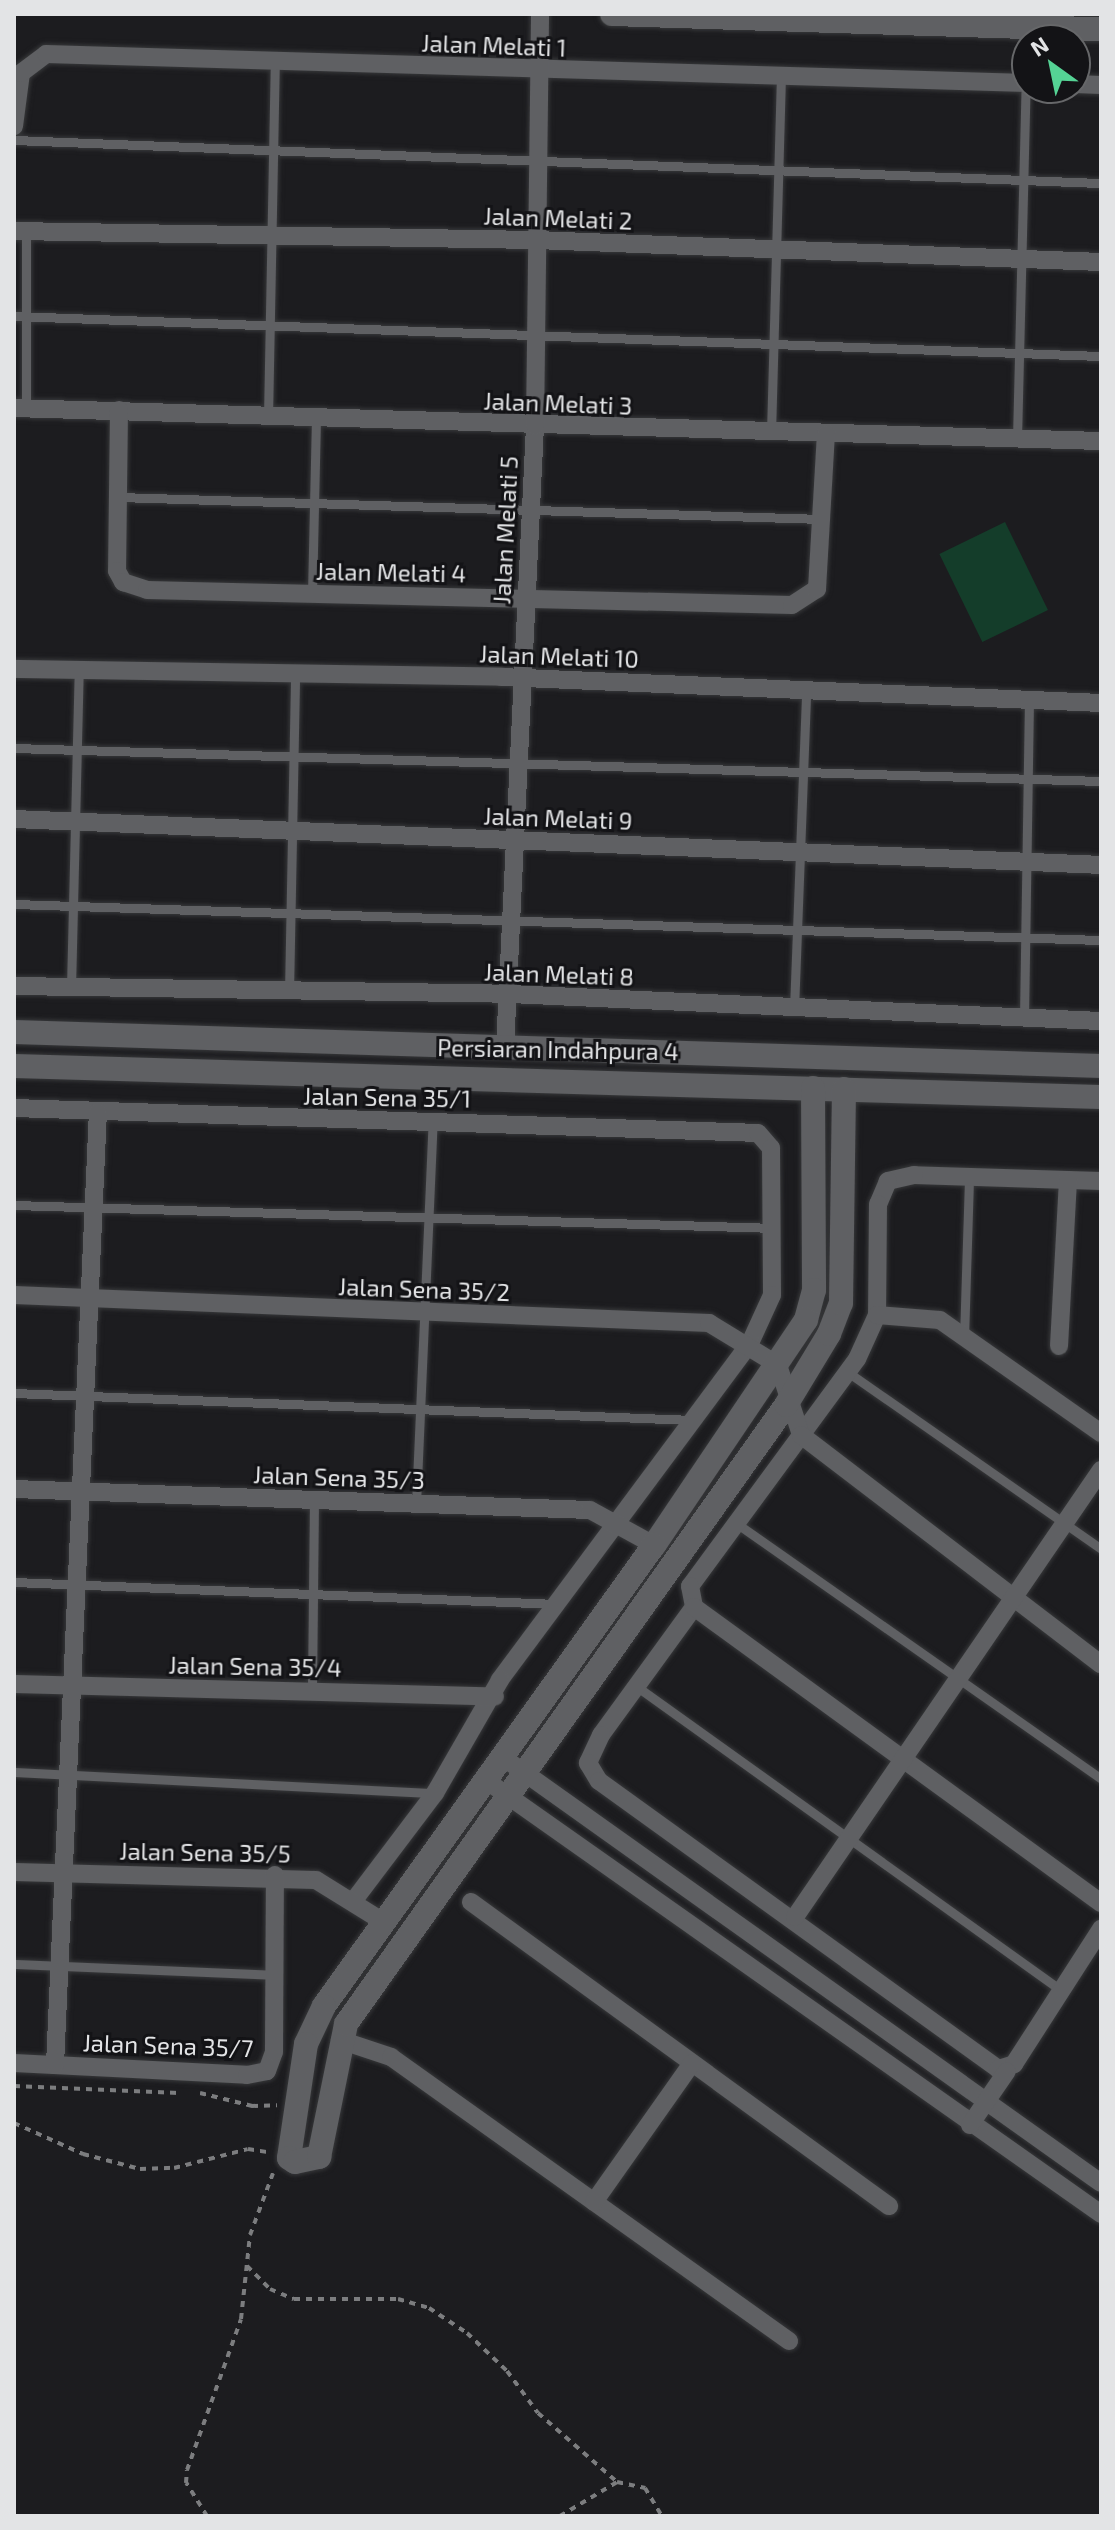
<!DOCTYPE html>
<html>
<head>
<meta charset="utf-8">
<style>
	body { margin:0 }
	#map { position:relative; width:1115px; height:2530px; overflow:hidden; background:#1c1c1f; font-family:"Exo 2",sans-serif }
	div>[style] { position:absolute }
	.green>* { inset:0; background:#143d2a; transform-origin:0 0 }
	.path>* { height:4px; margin-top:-2px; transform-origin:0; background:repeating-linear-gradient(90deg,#7c7d7f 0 6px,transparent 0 12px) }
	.roads { filter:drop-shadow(0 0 2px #37383a) drop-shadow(0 0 2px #37383a) }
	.lane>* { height:9px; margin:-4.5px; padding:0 4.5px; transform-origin:4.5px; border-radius:4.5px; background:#5f6063 }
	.street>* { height:18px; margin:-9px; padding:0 9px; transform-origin:9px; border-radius:9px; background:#5f6063 }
	.secondary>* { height:24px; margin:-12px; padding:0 12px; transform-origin:12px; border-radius:12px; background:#5f6063 }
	span { translate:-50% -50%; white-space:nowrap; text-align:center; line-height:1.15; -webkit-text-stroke:6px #131316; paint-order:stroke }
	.street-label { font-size:24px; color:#e3e4e6 }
	.frame { position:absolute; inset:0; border:16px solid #e3e4e6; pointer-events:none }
	.north { position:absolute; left:1011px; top:24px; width:80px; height:80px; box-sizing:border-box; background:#131316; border:2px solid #666769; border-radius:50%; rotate:327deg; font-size:22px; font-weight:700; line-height:32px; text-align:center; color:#e3e4e6 }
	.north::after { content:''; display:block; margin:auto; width:28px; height:36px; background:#55d395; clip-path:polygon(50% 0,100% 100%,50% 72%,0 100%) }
</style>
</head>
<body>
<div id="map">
	<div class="green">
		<div style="left:1005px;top:522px;width:98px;height:73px;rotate:64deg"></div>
	</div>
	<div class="path">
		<div style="left:14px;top:2086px;width:165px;rotate:2.4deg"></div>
		<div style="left:200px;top:2093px;width:54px;rotate:14deg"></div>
		<div style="left:252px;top:2106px;width:25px;rotate:-2deg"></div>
		<div style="left:14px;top:2123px;width:76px;rotate:24.2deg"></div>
		<div style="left:83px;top:2154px;width:59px;rotate:14.7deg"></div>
		<div style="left:140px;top:2169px;width:34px;rotate:-2deg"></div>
		<div style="left:174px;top:2168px;width:76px;rotate:-14.4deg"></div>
		<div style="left:248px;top:2149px;width:20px;rotate:9deg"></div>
		<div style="left:247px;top:2266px;width:33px;rotate:45deg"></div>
		<div style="left:270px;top:2289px;width:26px;rotate:23deg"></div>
		<div style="left:294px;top:2299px;width:104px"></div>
		<div style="left:398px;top:2299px;width:32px;rotate:16deg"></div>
		<div style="left:429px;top:2308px;width:45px;rotate:33.3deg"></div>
		<div style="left:467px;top:2333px;width:55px;rotate:43.5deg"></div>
		<div style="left:507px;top:2371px;width:52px;rotate:53.6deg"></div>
		<div style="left:538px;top:2413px;width:105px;rotate:41.1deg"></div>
		<div style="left:207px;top:2516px;width:39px;rotate:-122deg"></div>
		<div style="left:186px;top:2483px;width:13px;rotate:-86deg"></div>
		<div style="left:187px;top:2470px;width:160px;rotate:-70.3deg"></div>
		<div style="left:241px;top:2319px;width:84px;rotate:-83.9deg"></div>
		<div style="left:250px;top:2235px;width:66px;rotate:-69.6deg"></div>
		<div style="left:560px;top:2516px;width:66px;rotate:-30.8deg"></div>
		<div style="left:617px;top:2482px;width:29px;rotate:12deg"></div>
		<div style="left:645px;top:2488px;width:33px;rotate:59deg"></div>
	</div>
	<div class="roads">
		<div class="lane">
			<div style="left:14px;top:140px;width:1088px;rotate:2.27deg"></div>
			<div style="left:14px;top:316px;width:1088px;rotate:2.11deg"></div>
			<div style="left:26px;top:409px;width:178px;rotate:-90deg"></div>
			<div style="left:268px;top:418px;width:357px;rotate:-88.9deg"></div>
			<div style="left:771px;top:433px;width:357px;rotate:-88.4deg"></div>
			<div style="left:1017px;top:439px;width:356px;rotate:-88.6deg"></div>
			<div style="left:118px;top:497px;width:704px;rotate:1.79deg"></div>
			<div style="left:312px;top:594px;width:174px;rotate:-88.7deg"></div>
			<div style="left:14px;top:748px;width:1088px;rotate:1.74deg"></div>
			<div style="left:14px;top:904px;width:1088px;rotate:1.9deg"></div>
			<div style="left:71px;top:988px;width:318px;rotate:-88.6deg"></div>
			<div style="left:289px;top:993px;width:320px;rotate:-88.9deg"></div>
			<div style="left:794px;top:1009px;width:319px;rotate:-87.8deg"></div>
			<div style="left:1024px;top:1018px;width:318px;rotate:-89.1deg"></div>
			<div style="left:14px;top:1205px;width:760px;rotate:1.73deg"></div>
			<div style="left:964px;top:1338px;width:161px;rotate:-88.2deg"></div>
			<div style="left:849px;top:1373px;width:307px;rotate:34.9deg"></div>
			<div style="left:14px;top:1393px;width:678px;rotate:2.28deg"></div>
			<div style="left:416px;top:1504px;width:382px;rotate:-87.5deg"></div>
			<div style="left:736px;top:1523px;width:446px;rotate:35deg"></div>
			<div style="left:14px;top:1582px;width:542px;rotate:2.32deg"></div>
			<div style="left:636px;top:1686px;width:524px;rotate:35.6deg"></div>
			<div style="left:312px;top:1690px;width:190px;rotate:-89.4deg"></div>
			<div style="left:14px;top:1772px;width:422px;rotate:2.9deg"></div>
			<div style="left:14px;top:1964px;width:260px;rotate:2.4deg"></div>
		</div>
		<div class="street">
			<div style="left:1075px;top:84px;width:26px;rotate:2deg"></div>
			<div style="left:14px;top:126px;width:53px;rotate:-82.5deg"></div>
			<div style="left:21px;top:73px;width:31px;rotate:-37deg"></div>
			<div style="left:46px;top:54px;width:981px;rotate:1.69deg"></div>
			<div style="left:14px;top:231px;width:522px;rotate:0.99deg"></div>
			<div style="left:536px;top:240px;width:565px;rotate:2.23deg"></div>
			<div style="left:14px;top:408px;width:1088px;rotate:1.74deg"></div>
			<div style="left:119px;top:410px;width:161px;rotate:90.7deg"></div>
			<div style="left:117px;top:571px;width:13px;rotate:61deg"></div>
			<div style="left:123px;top:582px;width:25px;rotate:18deg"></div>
			<div style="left:147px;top:590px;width:645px;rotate:1.33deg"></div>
			<div style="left:792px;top:605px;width:30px;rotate:-33deg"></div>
			<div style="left:817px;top:589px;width:155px;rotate:-86.7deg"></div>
			<div style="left:14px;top:669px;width:487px;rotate:0.9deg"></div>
			<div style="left:501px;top:677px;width:601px;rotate:2.48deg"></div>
			<div style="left:14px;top:819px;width:1088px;rotate:2.42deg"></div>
			<div style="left:14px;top:986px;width:496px;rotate:0.9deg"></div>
			<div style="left:510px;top:994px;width:592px;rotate:2.62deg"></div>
			<div style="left:505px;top:1048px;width:623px;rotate:-87.24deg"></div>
			<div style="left:535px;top:426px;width:412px;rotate:-89.3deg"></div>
			<div style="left:14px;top:1108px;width:744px;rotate:1.92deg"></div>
			<div style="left:758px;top:1133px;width:20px;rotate:49deg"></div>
			<div style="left:771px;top:1148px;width:147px;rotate:89.6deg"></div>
			<div style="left:772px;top:1295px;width:53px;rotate:114.6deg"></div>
			<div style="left:750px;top:1343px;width:420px;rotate:126.6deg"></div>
			<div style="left:500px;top:1680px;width:130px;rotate:119.9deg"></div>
			<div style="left:435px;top:1793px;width:134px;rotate:127.1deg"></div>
			<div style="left:1101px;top:1181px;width:187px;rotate:-178.2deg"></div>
			<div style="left:914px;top:1175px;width:27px;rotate:167deg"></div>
			<div style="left:888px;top:1181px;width:25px;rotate:113deg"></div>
			<div style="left:878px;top:1204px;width:111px;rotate:90.5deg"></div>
			<div style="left:877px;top:1315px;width:48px;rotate:114.4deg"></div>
			<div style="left:857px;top:1359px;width:282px;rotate:126.3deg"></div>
			<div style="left:690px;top:1586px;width:21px;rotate:79deg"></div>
			<div style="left:694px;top:1607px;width:158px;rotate:126deg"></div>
			<div style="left:601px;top:1735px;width:31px;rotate:115deg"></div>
			<div style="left:588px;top:1763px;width:21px;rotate:59deg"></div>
			<div style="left:599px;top:1781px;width:492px;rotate:35.8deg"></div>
			<div style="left:998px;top:2069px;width:17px;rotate:-17deg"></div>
			<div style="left:1014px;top:2064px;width:161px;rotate:-57.2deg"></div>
			<div style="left:14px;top:1295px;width:696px;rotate:2.31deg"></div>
			<div style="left:709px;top:1323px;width:81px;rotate:31.3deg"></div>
			<div style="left:778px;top:1365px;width:74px;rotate:71.8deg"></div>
			<div style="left:801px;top:1435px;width:377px;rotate:37.4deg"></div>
			<div style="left:877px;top:1315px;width:63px;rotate:4.5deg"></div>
			<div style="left:940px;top:1320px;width:197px;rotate:35.1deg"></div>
			<div style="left:1059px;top:1346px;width:166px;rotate:-86.9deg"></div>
			<div style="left:14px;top:1489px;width:576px;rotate:2.09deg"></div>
			<div style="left:590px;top:1510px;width:73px;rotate:28.7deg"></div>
			<div style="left:694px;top:1607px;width:503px;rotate:36.03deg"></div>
			<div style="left:14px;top:1684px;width:481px;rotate:1.5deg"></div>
			<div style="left:501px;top:1756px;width:736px;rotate:35.44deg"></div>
			<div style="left:484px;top:1779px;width:755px;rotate:35.18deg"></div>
			<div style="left:14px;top:1872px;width:302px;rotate:1.5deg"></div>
			<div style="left:316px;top:1880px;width:78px;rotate:31.8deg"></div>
			<div style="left:471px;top:1902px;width:517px;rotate:36.03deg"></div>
			<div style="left:795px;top:1917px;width:542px;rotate:-55.61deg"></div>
			<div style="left:340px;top:2040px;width:54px;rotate:18.4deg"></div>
			<div style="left:391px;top:2057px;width:489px;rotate:35.5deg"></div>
			<div style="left:14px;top:2063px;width:233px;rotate:2.9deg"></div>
			<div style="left:247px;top:2075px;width:20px;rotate:-11deg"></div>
			<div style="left:267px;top:2071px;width:20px;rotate:-70deg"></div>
			<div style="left:274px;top:2052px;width:177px;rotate:-89.7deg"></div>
			<div style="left:55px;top:2065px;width:954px;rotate:-87.42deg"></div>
			<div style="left:970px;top:2125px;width:65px;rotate:-55.6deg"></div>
			<div style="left:594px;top:2202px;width:170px;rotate:-54.8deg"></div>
		</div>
		<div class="secondary">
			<div style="left:612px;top:14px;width:489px;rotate:1.8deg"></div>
			<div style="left:14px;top:1032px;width:1088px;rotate:1.79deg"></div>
			<div style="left:14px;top:1066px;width:1087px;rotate:1.63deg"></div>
			<div style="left:813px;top:1088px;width:202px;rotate:89.7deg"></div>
			<div style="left:814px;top:1290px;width:31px;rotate:105deg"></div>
			<div style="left:806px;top:1320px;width:272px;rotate:124deg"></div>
			<div style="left:654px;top:1545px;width:567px;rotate:125.6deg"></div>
			<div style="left:324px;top:2006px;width:42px;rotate:115.3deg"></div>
			<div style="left:306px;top:2044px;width:115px;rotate:98.5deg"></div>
			<div style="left:289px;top:2158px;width:7px;rotate:34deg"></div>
			<div style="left:295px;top:2162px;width:25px;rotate:-12deg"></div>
			<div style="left:319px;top:2157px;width:136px;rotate:-78.5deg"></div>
			<div style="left:346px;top:2024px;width:759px;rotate:-54.59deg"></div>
			<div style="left:786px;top:1405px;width:83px;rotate:-58.8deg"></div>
			<div style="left:829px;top:1334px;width:33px;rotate:-69deg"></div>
			<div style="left:841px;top:1303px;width:214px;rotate:-89.2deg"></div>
		</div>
	</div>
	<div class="street-label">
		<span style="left:494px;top:45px;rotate:2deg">Jalan Melati 1</span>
		<span style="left:558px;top:218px;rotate:2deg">Jalan Melati 2</span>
		<span style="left:558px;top:403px;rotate:2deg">Jalan Melati 3</span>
		<span style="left:505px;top:530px;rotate:-87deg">Jalan Melati 5</span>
		<span style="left:391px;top:572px;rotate:1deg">Jalan Melati 4</span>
		<span style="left:559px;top:656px;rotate:2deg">Jalan Melati 10</span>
		<span style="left:558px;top:818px;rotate:2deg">Jalan Melati 9</span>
		<span style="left:559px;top:974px;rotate:2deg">Jalan Melati 8</span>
		<span style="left:558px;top:1049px;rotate:1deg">Persiaran Indahpura 4</span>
		<span style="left:387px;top:1097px;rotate:1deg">Jalan Sena 35/1</span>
		<span style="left:424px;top:1289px;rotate:2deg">Jalan Sena 35/2</span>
		<span style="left:339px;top:1477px;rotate:2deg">Jalan Sena 35/3</span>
		<span style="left:255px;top:1666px;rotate:1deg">Jalan Sena 35/4</span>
		<span style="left:205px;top:1852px;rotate:1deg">Jalan Sena 35/5</span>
		<span style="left:168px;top:2045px;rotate:2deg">Jalan Sena 35/7</span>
	</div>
	<div class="frame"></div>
	<div class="north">N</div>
</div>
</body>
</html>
